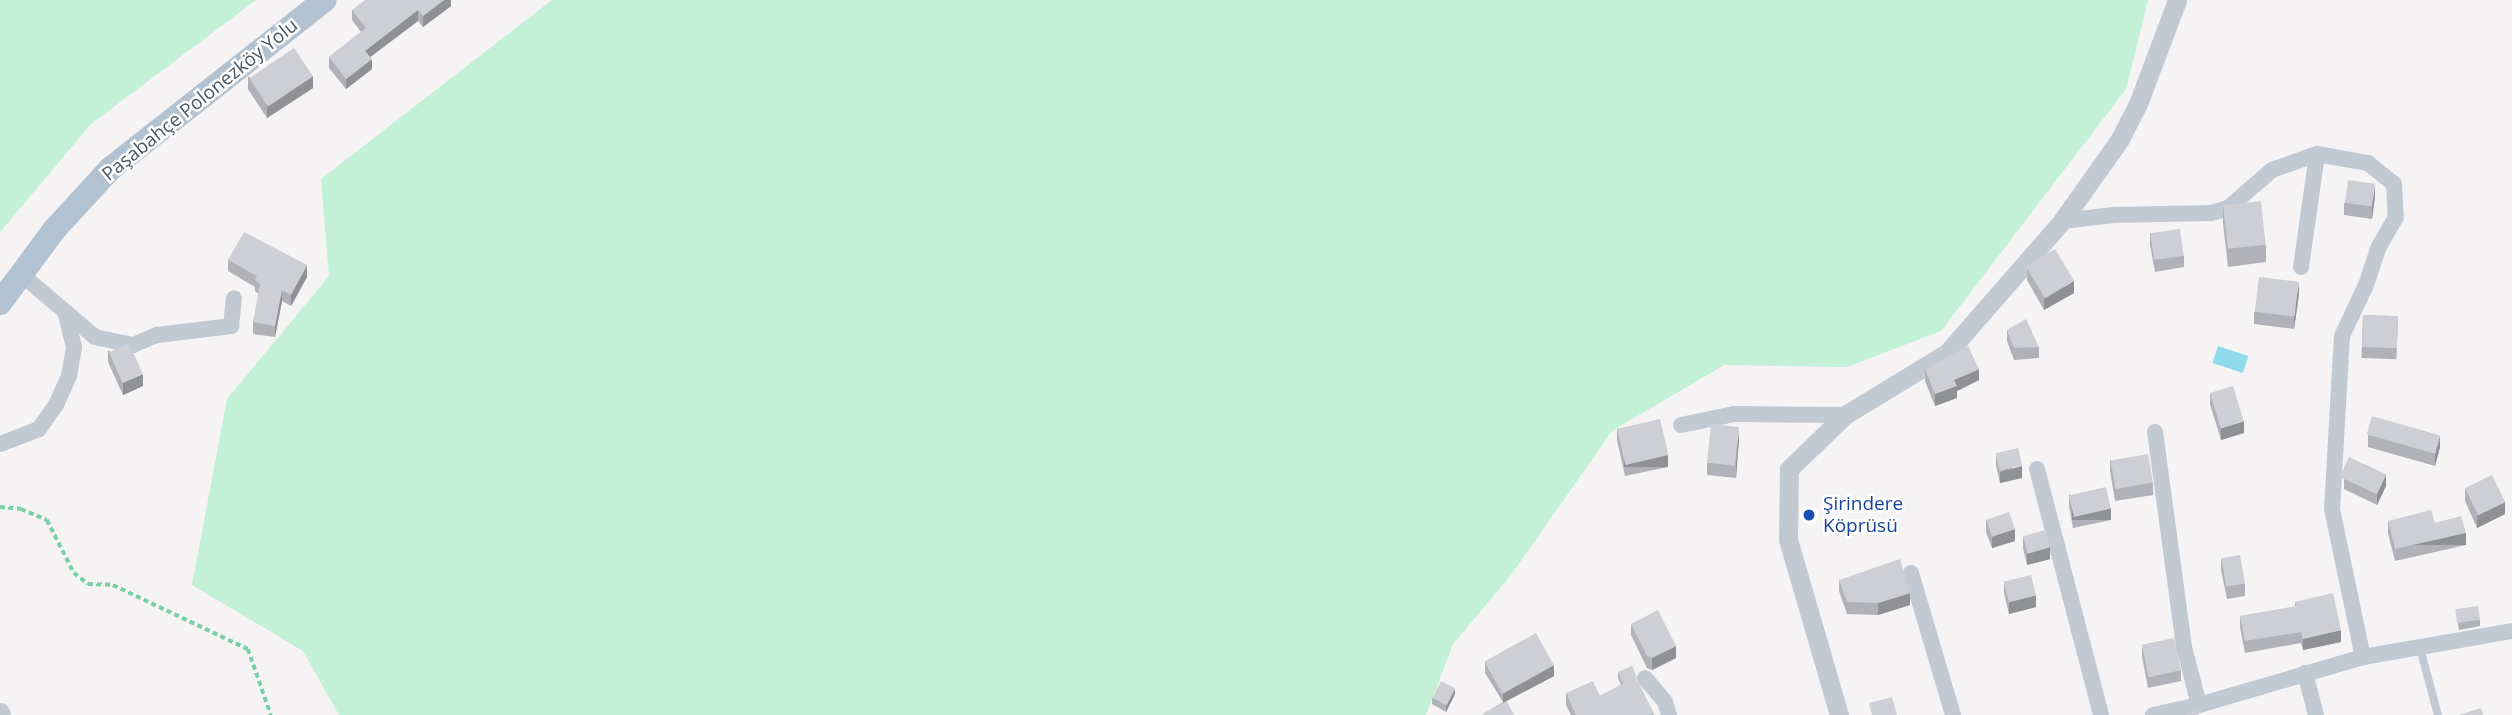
<!DOCTYPE html>
<html>
<head>
<meta charset="utf-8">
<style>
	body { margin:0 }
	#map { position:relative; width:2512px; height:715px; overflow:hidden; background:#f5f3f3; font-family:"Open Sans",sans-serif }
	div>[style] { position:absolute }
	.green>* { inset:0; background:#c3f1d5 }
	.water>* { inset:0; background:#90daee; transform-origin:0 0 }
	.path>* { height:3.5px; margin-top:-1.75px; transform-origin:0; background:repeating-linear-gradient(90deg,#7ad0a6 0 5px,transparent 0 8.5px) }
	.service>* { height:8px; margin:-4px; padding:0 4px; transform-origin:4px; border-radius:4px; background:#c1cad2 }
	.minor>* { height:16px; margin:-8px; padding:0 8px; transform-origin:8px; border-radius:8px; background:#c1cad2 }
	.tertiary>* { height:19px; margin:-9.5px; padding:0 9.5px; transform-origin:9.5px; border-radius:9.5px; background:#c1cad2 }
	.primary>* { height:24px; margin:-12px; padding:0 12px; transform-origin:12px; border-radius:12px; background:#b3c2d1 }
	.wall>* { inset:0; background:#b0b2b7; transform-origin:0 0 }
	.shaded-wall>* { inset:0; background:#909195; transform-origin:0 0 }
	.building>* { inset:0; background:#cdcfd5; transform-origin:0 0 }
	.dots>* { width:19px; height:19px; translate:-50% -50%; box-sizing:border-box; border:4px solid #fff; border-radius:50% }
	span { translate:-50% -50%; white-space:nowrap; text-align:center; line-height:1.15; -webkit-text-stroke:5px #fff; paint-order:stroke }
	.street-label { font-size:19px; color:#4a5661 }
	.transit-label { font-size:19px; color:#164399 }
	.left { translate:0 -50%; text-align:left }
</style>
</head>
<body>
<div id="map">
	<div class="green">
		<div style="clip-path:polygon(0 0,256px 0,91px 124px,0 232px)"></div>
		<div style="clip-path:polygon(552px 0,2148px 0,2126px 89px,1941px 331px,1847px 367px,1724px 365px,1612px 431px,1511px 575px,1453px 644px,1426px 715px,339px 715px,303px 651px,192px 585px,227px 399px,329px 276px,321px 179px)"></div>
	</div>
	<div class="water">
		<div style="left:2218px;top:346px;width:32px;height:18px;rotate:18deg"></div>
	</div>
	<div class="path">
		<div style="left:0;top:507px;width:21px;rotate:5deg"></div>
		<div style="left:21px;top:509px;width:28px;rotate:23deg"></div>
		<div style="left:47px;top:520px;width:59px;rotate:63deg"></div>
		<div style="left:74px;top:573px;width:18px;rotate:38deg"></div>
		<div style="left:88px;top:584px;width:25px;rotate:2deg"></div>
		<div style="left:113px;top:585px;width:149px;rotate:25.4deg"></div>
		<div style="left:248px;top:649px;width:70px;rotate:70.8deg"></div>
	</div>
	<div class="service">
		<div style="left:2420px;top:648px;width:69px;rotate:75deg"></div>
	</div>
	<div class="minor">
		<div style="left:2062px;top:221px;width:52px;rotate:-6.6deg"></div>
		<div style="left:2114px;top:215px;width:97px;rotate:-1.2deg"></div>
		<div style="left:2211px;top:213px;width:18px;rotate:-16deg"></div>
		<div style="left:2228px;top:208px;width:58px;rotate:-40.8deg"></div>
		<div style="left:2272px;top:170px;width:48px;rotate:-19.6deg"></div>
		<div style="left:2317px;top:154px;width:52px;rotate:10deg"></div>
		<div style="left:2368px;top:163px;width:33px;rotate:39deg"></div>
		<div style="left:2394px;top:184px;width:33px;rotate:87deg"></div>
		<div style="left:2396px;top:217px;width:34px;rotate:120deg"></div>
		<div style="left:2379px;top:246px;width:41px;rotate:108.4deg"></div>
		<div style="left:2366px;top:285px;width:56px;rotate:115.2deg"></div>
		<div style="left:2342px;top:336px;width:173px;rotate:93.3deg"></div>
		<div style="left:2332px;top:509px;width:151px;rotate:78.2deg"></div>
		<div style="left:2301px;top:267px;width:114px;rotate:-81.9deg"></div>
		<div style="left:21px;top:274px;width:97px;rotate:40.4deg"></div>
		<div style="left:95px;top:337px;width:39px;rotate:12deg"></div>
		<div style="left:133px;top:345px;width:26px;rotate:-23deg"></div>
		<div style="left:157px;top:335px;width:75px;rotate:-6.9deg"></div>
		<div style="left:231px;top:326px;width:28px;rotate:-84deg"></div>
		<div style="left:1681px;top:425px;width:54px;rotate:-11.7deg"></div>
		<div style="left:1734px;top:414px;width:111px;rotate:0.5deg"></div>
		<div style="left:2155px;top:432px;width:217px;rotate:82.3deg"></div>
		<div style="left:2184px;top:647px;width:60px;rotate:75.5deg"></div>
		<div style="left:0;top:444px;width:42px;rotate:-21deg"></div>
		<div style="left:39px;top:429px;width:29px;rotate:-55deg"></div>
		<div style="left:56px;top:405px;width:32px;rotate:-66deg"></div>
		<div style="left:69px;top:376px;width:29px;rotate:-80deg"></div>
		<div style="left:74px;top:347px;width:34px;rotate:-104deg"></div>
		<div style="left:2037px;top:469px;width:254px;rotate:75.4deg"></div>
		<div style="left:1911px;top:573px;width:148px;rotate:73.5deg"></div>
		<div style="left:2305px;top:673px;width:43px;rotate:75.3deg"></div>
		<div style="left:1645px;top:678px;width:31px;rotate:50deg"></div>
		<div style="left:1665px;top:702px;width:14px;rotate:73deg"></div>
		<div style="left:2153px;top:715px;width:47px;rotate:-12.3deg"></div>
		<div style="left:2199px;top:705px;width:171px;rotate:-16.3deg"></div>
		<div style="left:2363px;top:657px;width:151px;rotate:-9.9deg"></div>
	</div>
	<div class="tertiary">
		<div style="left:0;top:712px;width:3px;rotate:72deg"></div>
		<div style="left:1839px;top:715px;width:183px;rotate:-106.2deg"></div>
		<div style="left:1788px;top:539px;width:70px;rotate:-89.2deg"></div>
		<div style="left:1789px;top:469px;width:78px;rotate:-44deg"></div>
		<div style="left:1845px;top:415px;width:119px;rotate:-31.3deg"></div>
		<div style="left:1947px;top:353px;width:175px;rotate:-48.9deg"></div>
		<div style="left:2062px;top:221px;width:100px;rotate:-54.7deg"></div>
		<div style="left:2120px;top:139px;width:39px;rotate:-63deg"></div>
		<div style="left:2138px;top:104px;width:111px;rotate:-69.4deg"></div>
	</div>
	<div class="primary">
		<div style="left:0;top:303px;width:91px;rotate:-53.5deg"></div>
		<div style="left:54px;top:230px;width:83px;rotate:-47.4deg"></div>
		<div style="left:110px;top:169px;width:273px;rotate:-38.2deg"></div>
	</div>
	<div class="wall">
		<div style="clip-path:polygon(451px 0,451px 6px,423px 27px,418px 21px,370px 57px,372px 69px,346px 89px,329px 68px,329px 57px,361px 32px,352px 20px,352px 10px)"></div>
		<div style="clip-path:polygon(248px 77px,313px 88px,267px 118px,248px 89px)"></div>
		<div style="clip-path:polygon(2375px 196px,2372px 219px,2344px 215px,2344px 203px)"></div>
		<div style="clip-path:polygon(2223px 206px,2266px 245px,2266px 262px,2228px 267px,2223px 223px)"></div>
		<div style="clip-path:polygon(2150px 233px,2184px 256px,2184px 267px,2155px 272px,2150px 245px)"></div>
		<div style="clip-path:polygon(228px 260px,307px 277px,291px 306px,282px 301px,275px 337px,253px 334px,253px 322px,259px 294px,255px 291px,255px 287px,228px 271px)"></div>
		<div style="clip-path:polygon(2027px 269px,2074px 293px,2044px 310px,2027px 280px)"></div>
		<div style="clip-path:polygon(2299px 294px,2294px 329px,2254px 324px,2254px 312px)"></div>
		<div style="left:2363px;top:315px;width:35px;height:43px;rotate:2deg"></div>
		<div style="clip-path:polygon(2007px 330px,2039px 347px,2039px 358px,2014px 360px,2007px 341px)"></div>
		<div style="clip-path:polygon(108px 350px,143px 386px,123px 395px,108px 362px)"></div>
		<div style="clip-path:polygon(1925px 369px,1979px 380px,1957px 391px,1957px 398px,1935px 406px,1925px 381px)"></div>
		<div style="clip-path:polygon(2210px 393px,2244px 433px,2221px 440px,2210px 404px)"></div>
		<div style="clip-path:polygon(1617px 428px,1668px 467px,1625px 476px,1617px 440px)"></div>
		<div style="clip-path:polygon(2368px 435px,2440px 447px,2435px 466px,2368px 447px)"></div>
		<div style="clip-path:polygon(1739px 439px,1736px 478px,1707px 475px,1707px 463px)"></div>
		<div style="clip-path:polygon(1996px 453px,2022px 478px,2000px 483px,1996px 465px)"></div>
		<div style="clip-path:polygon(2110px 460px,2153px 483px,2153px 495px,2115px 501px,2110px 471px)"></div>
		<div style="clip-path:polygon(2344px 478px,2386px 486px,2377px 505px,2344px 489px)"></div>
		<div style="clip-path:polygon(2465px 489px,2505px 514px,2477px 528px,2465px 501px)"></div>
		<div style="clip-path:polygon(2069px 494px,2111px 520px,2073px 528px,2069px 506px)"></div>
		<div style="clip-path:polygon(1986px 520px,2015px 541px,1992px 548px,1986px 532px)"></div>
		<div style="clip-path:polygon(2388px 521px,2435px 523px,2466px 545px,2395px 561px,2388px 533px)"></div>
		<div style="clip-path:polygon(2023px 536px,2050px 559px,2027px 565px,2023px 548px)"></div>
		<div style="clip-path:polygon(2221px 558px,2245px 584px,2245px 596px,2227px 599px,2221px 570px)"></div>
		<div style="clip-path:polygon(1839px 580px,1910px 605px,1878px 615px,1847px 614px,1839px 591px)"></div>
		<div style="clip-path:polygon(2004px 581px,2036px 607px,2009px 614px,2004px 593px)"></div>
		<div style="clip-path:polygon(2295px 602px,2341px 642px,2303px 650px,2301px 643px,2245px 653px,2240px 627px,2240px 616px,2295px 607px)"></div>
		<div style="clip-path:polygon(2456px 611px,2480px 620px,2480px 626px,2459px 630px)"></div>
		<div style="clip-path:polygon(1631px 624px,1676px 658px,1652px 670px,1647px 668px,1631px 635px)"></div>
		<div style="clip-path:polygon(2142px 645px,2181px 670px,2181px 681px,2148px 688px,2142px 656px)"></div>
		<div style="clip-path:polygon(1485px 662px,1554px 676px,1506px 701px,1514px 715px,1483px 715px,1483px 714px,1503px 702px,1485px 673px)"></div>
		<div style="clip-path:polygon(1618px 672px,1638px 682px,1654px 715px,1571px 715px,1566px 705px,1566px 693px,1600px 696px,1621px 685px,1618px 678px)"></div>
		<div style="clip-path:polygon(1455px 694px,1446px 712px,1432px 704px,1432px 698px)"></div>
	</div>
	<div class="shaded-wall">
		<div style="clip-path:polygon(444px 0,451px 0,451px 6px,423px 27px,423px 16px)"></div>
		<div style="clip-path:polygon(418px 10px,418px 21px,365px 61px,365px 51px)"></div>
		<div style="clip-path:polygon(372px 59px,372px 69px,346px 89px,346px 79px)"></div>
		<div style="clip-path:polygon(313px 76px,313px 88px,267px 118px,267px 106px)"></div>
		<div style="clip-path:polygon(2375px 184px,2375px 196px,2372px 219px,2372px 208px)"></div>
		<div style="clip-path:polygon(307px 265px,307px 277px,291px 306px,291px 295px)"></div>
		<div style="clip-path:polygon(2074px 281px,2074px 293px,2044px 310px,2044px 299px)"></div>
		<div style="clip-path:polygon(2299px 282px,2299px 294px,2294px 329px,2294px 317px)"></div>
		<div style="clip-path:polygon(282px 290px,282px 301px,275px 337px,275px 326px)"></div>
		<div style="clip-path:polygon(1979px 369px,1979px 380px,1957px 391px,1957px 398px,1935px 406px,1935px 394px,1954px 380px)"></div>
		<div style="clip-path:polygon(143px 374px,143px 386px,123px 395px,123px 383px)"></div>
		<div style="clip-path:polygon(2244px 421px,2244px 433px,2221px 440px,2221px 428px)"></div>
		<div style="clip-path:polygon(1739px 427px,1739px 439px,1736px 478px,1736px 466px)"></div>
		<div style="clip-path:polygon(2440px 435px,2440px 447px,2435px 466px,2435px 454px)"></div>
		<div style="left:1668px;top:455px;width:12px;height:44px;rotate:90deg"></div>
		<div style="clip-path:polygon(2022px 466px,2022px 478px,2000px 483px,2000px 472px)"></div>
		<div style="clip-path:polygon(2386px 474px,2386px 486px,2377px 505px,2377px 493px)"></div>
		<div style="clip-path:polygon(2505px 502px,2505px 514px,2477px 528px,2477px 516px)"></div>
		<div style="left:2111px;top:508px;width:12px;height:39px;rotate:90deg"></div>
		<div style="clip-path:polygon(2015px 529px,2015px 541px,1992px 548px,1992px 536px)"></div>
		<div style="left:2466px;top:533px;width:12px;height:73px;rotate:90deg"></div>
		<div style="clip-path:polygon(2050px 547px,2050px 559px,2027px 565px,2027px 553px)"></div>
		<div style="clip-path:polygon(1910px 593px,1910px 605px,1878px 615px,1878px 603px)"></div>
		<div style="clip-path:polygon(2036px 595px,2036px 607px,2009px 614px,2009px 602px)"></div>
		<div style="clip-path:polygon(2341px 630px,2341px 642px,2303px 650px,2303px 639px)"></div>
		<div style="clip-path:polygon(1676px 646px,1676px 658px,1652px 670px,1652px 658px)"></div>
		<div style="clip-path:polygon(1554px 665px,1554px 676px,1503px 703px,1503px 692px)"></div>
		<div style="clip-path:polygon(1455px 688px,1455px 694px,1446px 712px,1446px 706px)"></div>
	</div>
	<div class="building">
		<div style="clip-path:polygon(365px 0,444px 0,423px 16px,418px 10px,365px 51px,372px 59px,346px 79px,329px 57px,366px 28px,352px 10px)"></div>
		<div style="left:294px;top:48px;width:34px;height:54px;rotate:56deg"></div>
		<div style="left:2348px;top:180px;width:27px;height:23px;rotate:8deg"></div>
		<div style="left:2261px;top:201px;width:44px;height:38px;rotate:84deg"></div>
		<div style="left:2180px;top:229px;width:27px;height:30px;rotate:82deg"></div>
		<div style="clip-path:polygon(244px 232px,307px 265px,291px 295px,282px 290px,275px 326px,253px 322px,260px 284px,255px 280px,257px 276px,228px 260px)"></div>
		<div style="left:2055px;top:249px;width:37px;height:34px;rotate:59deg"></div>
		<div style="left:2259px;top:277px;width:40px;height:35px;rotate:7deg"></div>
		<div style="left:2363px;top:315px;width:35px;height:32px;rotate:2deg"></div>
		<div style="clip-path:polygon(2026px 319px,2039px 347px,2014px 348px,2007px 330px)"></div>
		<div style="left:129px;top:343px;width:34px;height:22px;rotate:66deg"></div>
		<div style="clip-path:polygon(1968px 346px,1979px 369px,1954px 380px,1957px 386px,1935px 394px,1925px 369px)"></div>
		<div style="left:2233px;top:386px;width:37px;height:24px;rotate:73deg"></div>
		<div style="left:2372px;top:416px;width:71px;height:19px;rotate:16deg"></div>
		<div style="left:1660px;top:419px;width:37px;height:44px;rotate:77deg"></div>
		<div style="left:1711px;top:424px;width:28px;height:39px;rotate:6deg"></div>
		<div style="left:2018px;top:448px;width:18px;height:23px;rotate:77deg"></div>
		<div style="left:2148px;top:454px;width:29px;height:38px;rotate:80deg"></div>
		<div style="left:2349px;top:457px;width:41px;height:22px;rotate:25deg"></div>
		<div style="left:2492px;top:475px;width:30px;height:30px;rotate:64deg"></div>
		<div style="left:2106px;top:487px;width:22px;height:38px;rotate:77deg"></div>
		<div style="clip-path:polygon(2431px 510px,2435px 523px,2461px 516px,2466px 533px,2395px 549px,2388px 521px)"></div>
		<div style="left:2009px;top:512px;width:18px;height:24px;rotate:71deg"></div>
		<div style="left:2045px;top:530px;width:18px;height:23px;rotate:74deg"></div>
		<div style="left:2240px;top:555px;width:29px;height:19px;rotate:80deg"></div>
		<div style="clip-path:polygon(1900px 559px,1910px 593px,1878px 603px,1847px 602px,1839px 580px)"></div>
		<div style="left:2031px;top:575px;width:21px;height:28px;rotate:76deg"></div>
		<div style="clip-path:polygon(2333px 593px,2341px 630px,2303px 639px,2301px 632px,2245px 641px,2240px 616px,2296px 606px,2295px 602px)"></div>
		<div style="left:2478px;top:606px;width:14px;height:23px;rotate:82deg"></div>
		<div style="clip-path:polygon(1658px 610px,1676px 646px,1652px 658px,1647px 656px,1631px 624px)"></div>
		<div style="left:1536px;top:633px;width:37px;height:59px;rotate:61deg"></div>
		<div style="left:2174px;top:638px;width:33px;height:33px;rotate:78deg"></div>
		<div style="clip-path:polygon(1632px 666px,1638px 680px,1637px 680px,1635px 677px,1623px 684px,1618px 672px)"></div>
		<div style="clip-path:polygon(1635px 677px,1654px 713px,1650px 715px,1576px 715px,1566px 693px,1593px 681px,1600px 696px)"></div>
		<div style="left:1441px;top:681px;width:16px;height:19px;rotate:27deg"></div>
		<div style="clip-path:polygon(1892px 697px,1897px 715px,1872px 715px,1869px 703px)"></div>
		<div style="clip-path:polygon(1506px 701px,1514px 715px,1483px 715px,1483px 714px)"></div>
		<div style="clip-path:polygon(2481px 708px,2483px 715px,2459px 715px)"></div>
		<div style="clip-path:polygon(2197px 710px,2199px 715px,2185px 715px)"></div>
	</div>
	<div class="dots">
		<div style="left:1809px;top:515px;background:#1a4fb4"></div>
	</div>
	<div class="street-label">
		<span style="left:200px;top:100px;rotate:-39deg">Paşabahçe Polonezköy Yolu</span>
	</div>
	<div class="transit-label">
		<span class="left" style="left:1823px;top:515px">Şirindere<br>Köprüsü</span>
	</div>
</div>
</body>
</html>
